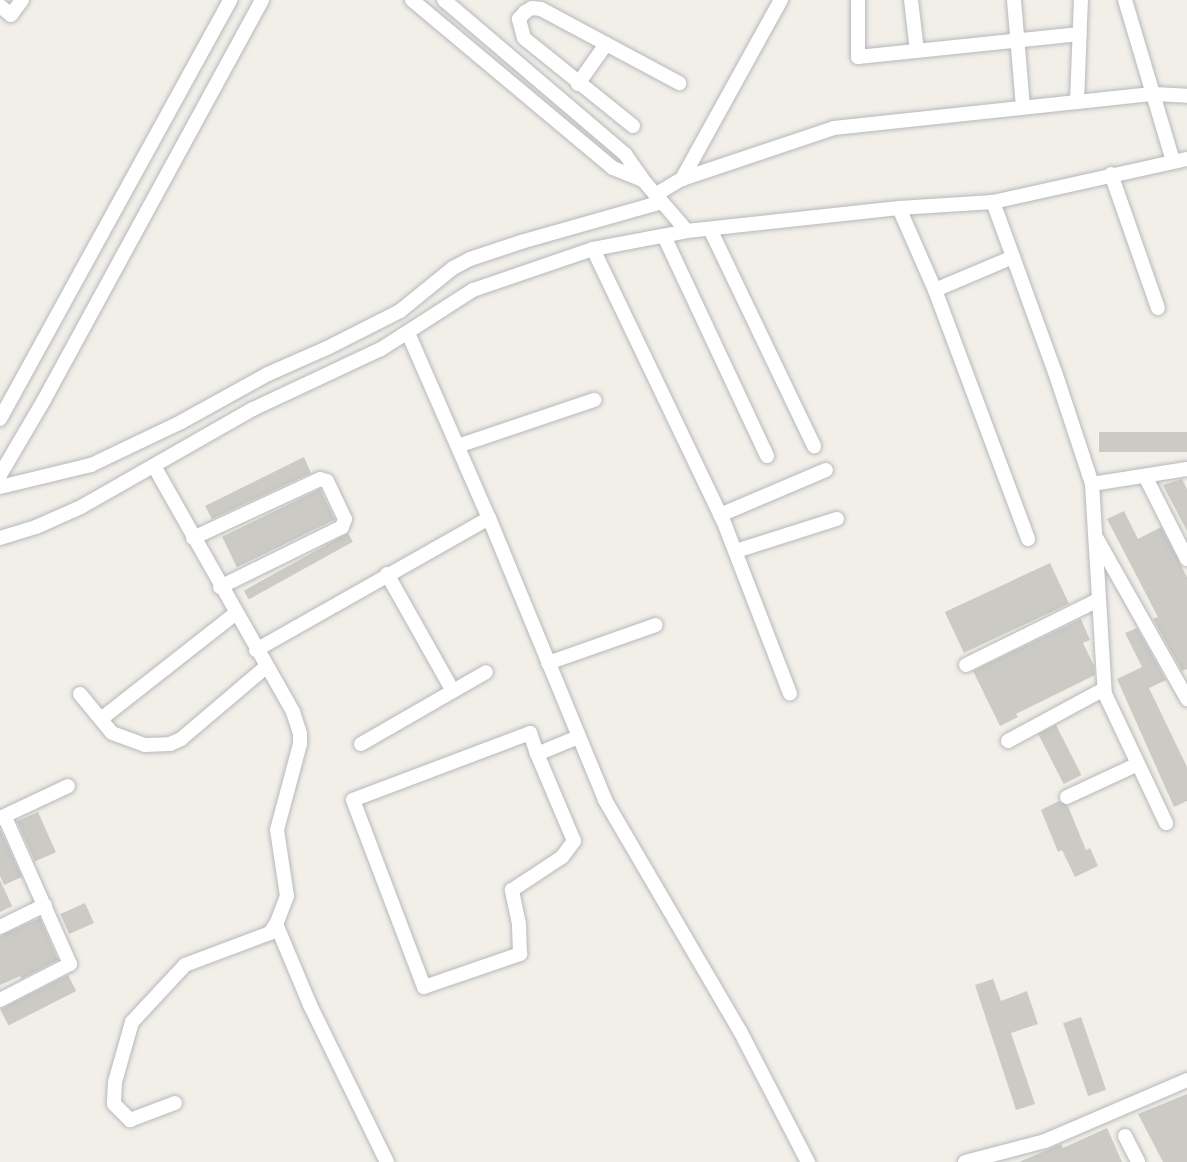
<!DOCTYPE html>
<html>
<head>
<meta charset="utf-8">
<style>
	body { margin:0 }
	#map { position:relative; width:1187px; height:1162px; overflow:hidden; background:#f1efe8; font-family:Helvetica,sans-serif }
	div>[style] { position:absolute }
	.building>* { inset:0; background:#cccac5; transform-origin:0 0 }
	.roads { filter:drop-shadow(0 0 2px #b5b8bc) drop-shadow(0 0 2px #b5b8bc) }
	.minor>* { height:14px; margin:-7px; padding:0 7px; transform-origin:7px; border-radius:7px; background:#fff }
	span { translate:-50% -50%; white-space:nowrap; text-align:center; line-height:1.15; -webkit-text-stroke:5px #fff; paint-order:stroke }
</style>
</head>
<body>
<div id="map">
	<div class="building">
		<div style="left:1187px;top:432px;width:20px;height:88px;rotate:90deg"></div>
		<div style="clip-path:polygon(304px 457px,311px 473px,212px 519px,205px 506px)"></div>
		<div style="clip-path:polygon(1182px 479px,1187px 489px,1187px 531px,1163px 485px)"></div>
		<div style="left:320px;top:489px;width:34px;height:109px;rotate:64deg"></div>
		<div style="clip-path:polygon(1124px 511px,1138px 539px,1161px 527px,1187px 577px,1187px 669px,1182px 671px,1153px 619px,1158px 617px,1107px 519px)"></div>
		<div style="left:348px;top:533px;width:10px;height:119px;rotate:61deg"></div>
		<div style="left:1050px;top:563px;width:45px;height:116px;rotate:65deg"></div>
		<div style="clip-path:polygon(1081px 619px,1090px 640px,1083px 643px,1094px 666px,1095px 675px,1016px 714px,1018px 717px,1000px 726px,973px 671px)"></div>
		<div style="clip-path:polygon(1137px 628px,1166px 680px,1149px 688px,1187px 767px,1187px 801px,1174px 807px,1117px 679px,1142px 667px,1125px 633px)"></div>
		<div style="left:1056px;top:725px;width:56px;height:20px;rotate:63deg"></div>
		<div style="clip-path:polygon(1059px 801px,1068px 806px,1086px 850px,1090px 848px,1098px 866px,1075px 877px,1062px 850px,1058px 852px,1041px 810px)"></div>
		<div style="left:38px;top:812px;width:44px;height:23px;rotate:66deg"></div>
		<div style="clip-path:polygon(0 829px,22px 877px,4px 885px,0 876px)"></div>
		<div style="clip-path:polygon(0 880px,12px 906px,0 912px)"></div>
		<div style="left:85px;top:903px;width:22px;height:27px;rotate:66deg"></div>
		<div style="clip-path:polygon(40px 918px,58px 960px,21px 979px,20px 976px,0 985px,0 936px)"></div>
		<div style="left:68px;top:975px;width:18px;height:76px;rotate:63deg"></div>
		<div style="clip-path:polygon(993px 979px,1001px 1001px,1027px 991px,1038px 1024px,1011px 1033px,1035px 1104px,1016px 1110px,975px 985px)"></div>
		<div style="left:1081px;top:1017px;width:77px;height:19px;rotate:71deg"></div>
		<div style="clip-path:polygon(1187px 1094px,1187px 1162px,1163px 1162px,1138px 1114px)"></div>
		<div style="clip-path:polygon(1107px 1128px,1122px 1162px,1019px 1162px,1061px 1144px,1063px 1148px)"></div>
	</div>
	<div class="roads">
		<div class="minor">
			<div style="left:412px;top:0;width:262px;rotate:39.9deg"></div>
			<div style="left:613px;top:168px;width:32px;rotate:22deg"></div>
			<div style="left:444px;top:0;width:238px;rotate:40.4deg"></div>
			<div style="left:625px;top:154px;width:32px;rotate:55deg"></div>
			<div style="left:643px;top:180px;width:67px;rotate:49.2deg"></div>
			<div style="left:858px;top:0;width:57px;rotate:90deg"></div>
			<div style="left:858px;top:57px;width:223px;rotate:-5.9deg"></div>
			<div style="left:911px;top:0;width:51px;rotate:83.3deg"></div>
			<div style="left:1014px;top:0;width:108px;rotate:85.2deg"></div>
			<div style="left:1125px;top:0;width:168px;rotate:73.4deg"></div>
			<div style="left:0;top:6px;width:14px;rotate:39deg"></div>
			<div style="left:11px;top:15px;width:19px;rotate:-54deg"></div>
			<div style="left:578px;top:84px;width:49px;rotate:-55deg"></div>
			<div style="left:1077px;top:102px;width:102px;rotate:-87.8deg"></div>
			<div style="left:633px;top:126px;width:140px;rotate:-141.1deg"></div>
			<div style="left:524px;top:38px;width:20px;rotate:-105deg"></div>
			<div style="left:519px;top:19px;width:9px;rotate:-49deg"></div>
			<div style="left:525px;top:12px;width:8px;rotate:-30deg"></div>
			<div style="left:532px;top:8px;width:9px;rotate:6deg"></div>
			<div style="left:541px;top:9px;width:157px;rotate:28.2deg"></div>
			<div style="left:1111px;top:174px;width:142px;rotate:70.7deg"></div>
			<div style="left:682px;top:179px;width:205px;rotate:-61.1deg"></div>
			<div style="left:655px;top:195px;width:31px;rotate:-31deg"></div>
			<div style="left:682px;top:179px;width:160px;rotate:-18.5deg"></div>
			<div style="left:834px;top:128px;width:322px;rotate:-6.1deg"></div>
			<div style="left:1154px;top:94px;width:33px;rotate:3deg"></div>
			<div style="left:993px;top:202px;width:181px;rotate:70deg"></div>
			<div style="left:1055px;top:372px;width:118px;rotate:71.7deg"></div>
			<div style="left:1092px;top:484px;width:210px;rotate:86.5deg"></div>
			<div style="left:1105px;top:694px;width:143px;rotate:64.7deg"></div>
			<div style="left:899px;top:208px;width:90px;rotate:66.3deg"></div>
			<div style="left:935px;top:290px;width:266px;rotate:69.5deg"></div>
			<div style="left:710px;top:229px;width:241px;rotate:64.4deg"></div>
			<div style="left:664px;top:236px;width:243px;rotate:64.9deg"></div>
			<div style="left:593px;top:249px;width:301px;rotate:64.4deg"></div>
			<div style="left:723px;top:520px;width:186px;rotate:68.9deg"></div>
			<div style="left:935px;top:290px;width:85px;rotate:-22.9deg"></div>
			<div style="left:408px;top:333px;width:202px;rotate:66.4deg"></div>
			<div style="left:489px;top:518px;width:305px;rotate:67.6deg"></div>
			<div style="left:605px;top:800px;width:268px;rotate:59.7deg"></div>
			<div style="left:740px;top:1031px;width:148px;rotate:62.6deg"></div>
			<div style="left:0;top:419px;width:478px;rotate:-61.2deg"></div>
			<div style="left:458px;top:446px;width:144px;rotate:-18.7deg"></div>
			<div style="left:154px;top:466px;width:283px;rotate:60.5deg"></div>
			<div style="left:293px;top:712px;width:23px;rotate:72deg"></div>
			<div style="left:300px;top:734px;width:10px;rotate:90deg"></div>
			<div style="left:300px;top:744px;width:89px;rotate:105deg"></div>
			<div style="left:277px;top:830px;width:67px;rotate:81.4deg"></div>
			<div style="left:287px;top:896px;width:30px;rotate:111deg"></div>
			<div style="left:276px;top:924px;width:11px;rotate:124deg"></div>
			<div style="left:270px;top:933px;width:91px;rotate:159.4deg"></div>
			<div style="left:185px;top:965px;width:78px;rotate:132.9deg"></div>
			<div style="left:132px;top:1022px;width:62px;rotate:105.8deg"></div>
			<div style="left:115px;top:1082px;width:22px;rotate:93deg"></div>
			<div style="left:114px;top:1104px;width:23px;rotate:45deg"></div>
			<div style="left:130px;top:1120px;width:48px;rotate:-20.7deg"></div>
			<div style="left:0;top:475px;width:87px;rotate:-59.6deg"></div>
			<div style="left:44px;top:400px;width:456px;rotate:-61.4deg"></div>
			<div style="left:1145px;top:476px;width:93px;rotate:63.2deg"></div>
			<div style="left:1092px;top:484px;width:96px;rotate:-9deg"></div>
			<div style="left:0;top:487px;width:94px;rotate:-13.6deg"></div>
			<div style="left:91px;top:465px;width:100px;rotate:-25.5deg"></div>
			<div style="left:181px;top:422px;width:99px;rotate:-28.9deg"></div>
			<div style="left:268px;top:374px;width:64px;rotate:-23.8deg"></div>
			<div style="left:327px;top:348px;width:82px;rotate:-26.9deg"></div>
			<div style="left:400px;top:311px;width:68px;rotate:-39.1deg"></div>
			<div style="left:453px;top:268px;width:19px;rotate:-28deg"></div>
			<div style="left:470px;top:259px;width:57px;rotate:-18.4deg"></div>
			<div style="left:524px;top:241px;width:143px;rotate:-15.8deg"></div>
			<div style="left:720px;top:515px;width:115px;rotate:-23deg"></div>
			<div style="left:0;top:538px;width:38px;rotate:-17deg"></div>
			<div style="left:36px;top:527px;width:49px;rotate:-24deg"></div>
			<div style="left:81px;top:507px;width:198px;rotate:-29.7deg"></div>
			<div style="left:253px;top:409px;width:141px;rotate:-25.1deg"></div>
			<div style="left:381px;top:349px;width:109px;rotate:-32.7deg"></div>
			<div style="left:473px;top:290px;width:127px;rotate:-18.9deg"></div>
			<div style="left:593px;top:249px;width:96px;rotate:-10.8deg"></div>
			<div style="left:687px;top:231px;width:213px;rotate:-6.2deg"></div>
			<div style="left:899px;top:208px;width:94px;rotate:-3.7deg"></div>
			<div style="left:993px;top:202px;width:199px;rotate:-12.5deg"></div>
			<div style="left:193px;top:538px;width:140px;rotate:-24.9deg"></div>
			<div style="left:320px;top:479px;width:7px;rotate:16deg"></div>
			<div style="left:327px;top:481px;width:42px;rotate:64.7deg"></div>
			<div style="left:345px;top:519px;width:9px;rotate:111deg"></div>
			<div style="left:342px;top:527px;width:136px;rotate:153.8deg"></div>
			<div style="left:1097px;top:539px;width:184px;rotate:60.6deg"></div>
			<div style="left:736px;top:551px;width:106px;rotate:-17.6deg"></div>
			<div style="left:387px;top:574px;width:134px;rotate:60.6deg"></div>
			<div style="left:256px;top:650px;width:268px;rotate:-29.5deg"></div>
			<div style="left:548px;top:663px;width:114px;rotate:-19.4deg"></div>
			<div style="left:966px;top:665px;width:147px;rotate:-26.2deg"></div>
			<div style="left:80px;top:694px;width:50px;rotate:50.6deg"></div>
			<div style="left:112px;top:733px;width:35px;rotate:20deg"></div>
			<div style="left:145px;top:745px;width:25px;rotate:-2deg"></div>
			<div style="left:170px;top:744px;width:12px;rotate:-24deg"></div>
			<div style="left:181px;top:739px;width:111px;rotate:-40.3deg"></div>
			<div style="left:101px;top:719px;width:170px;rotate:-38.1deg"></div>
			<div style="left:1008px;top:741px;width:109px;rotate:-28.4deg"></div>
			<div style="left:361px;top:744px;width:144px;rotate:-29.9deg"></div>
			<div style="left:537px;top:754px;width:22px;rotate:-108deg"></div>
			<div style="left:530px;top:733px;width:189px;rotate:159.3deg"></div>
			<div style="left:353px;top:800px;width:200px;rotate:69.2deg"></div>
			<div style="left:424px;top:987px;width:102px;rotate:-19deg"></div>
			<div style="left:520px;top:954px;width:30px;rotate:-92deg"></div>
			<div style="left:519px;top:924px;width:35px;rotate:-102deg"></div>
			<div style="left:512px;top:890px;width:60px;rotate:-33.4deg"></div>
			<div style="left:562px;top:857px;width:20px;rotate:-53deg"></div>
			<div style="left:574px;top:841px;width:95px;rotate:-113deg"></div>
			<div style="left:537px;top:754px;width:44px;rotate:-22.5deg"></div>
			<div style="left:1067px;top:797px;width:78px;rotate:-24.9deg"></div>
			<div style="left:0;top:818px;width:75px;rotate:-25.2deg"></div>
			<div style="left:276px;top:924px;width:88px;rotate:67.2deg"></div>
			<div style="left:310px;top:1005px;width:175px;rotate:63.9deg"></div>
			<div style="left:0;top:927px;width:50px;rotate:-26.1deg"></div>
			<div style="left:0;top:1000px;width:79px;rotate:-27.2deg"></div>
			<div style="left:70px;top:964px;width:161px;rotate:-113.9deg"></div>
			<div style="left:1125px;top:1136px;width:29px;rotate:63deg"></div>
			<div style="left:965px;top:1162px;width:83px;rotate:-14.7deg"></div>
			<div style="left:1045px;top:1141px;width:155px;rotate:-23.2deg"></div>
		</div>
	</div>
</div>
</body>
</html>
